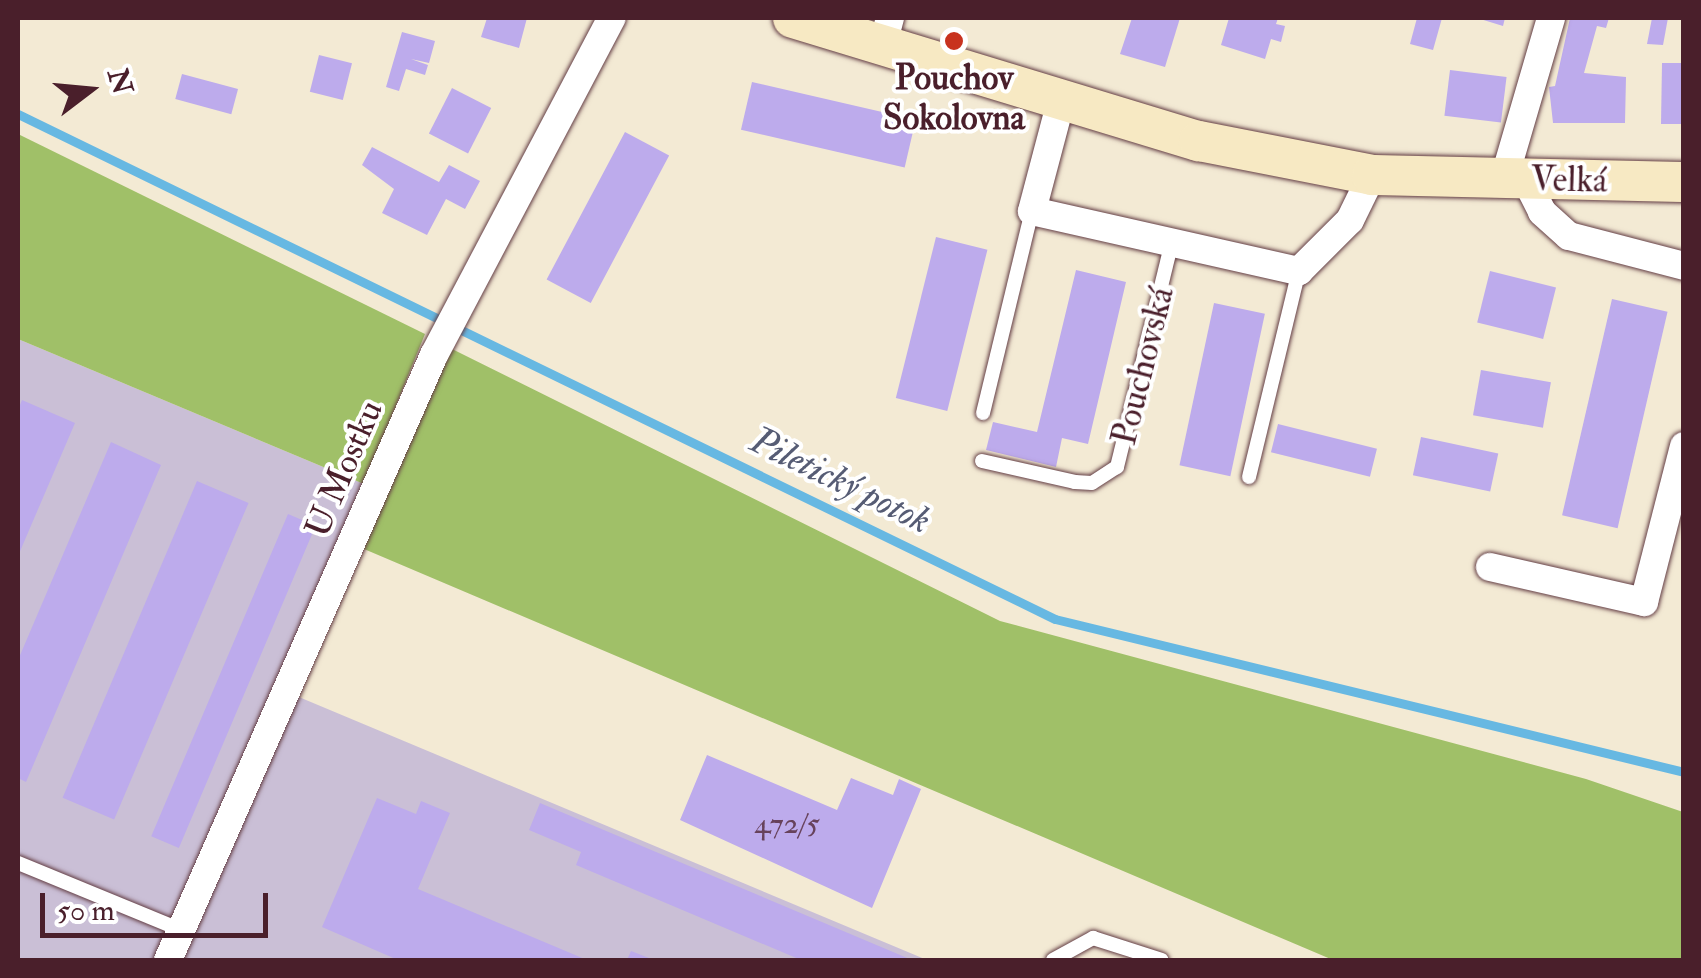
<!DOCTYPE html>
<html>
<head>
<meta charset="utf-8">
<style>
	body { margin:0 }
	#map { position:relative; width:1701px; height:978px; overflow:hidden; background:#f3ead4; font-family:"IM FELL Double Pica",serif }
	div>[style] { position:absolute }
	.industrial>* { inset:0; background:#cabfd6 }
	.green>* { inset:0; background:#a0c068 }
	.stream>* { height:9px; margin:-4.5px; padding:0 4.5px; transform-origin:4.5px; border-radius:4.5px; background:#67b8e2 }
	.building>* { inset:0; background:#bdabec; transform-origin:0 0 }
	.roads { filter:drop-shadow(0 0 2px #633d44) drop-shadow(0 0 2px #633d44) }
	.lane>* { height:14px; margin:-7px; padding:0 7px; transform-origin:7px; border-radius:7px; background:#fff }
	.street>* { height:28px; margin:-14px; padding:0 14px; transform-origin:14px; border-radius:14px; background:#fff }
	.secondary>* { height:40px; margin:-20px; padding:0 20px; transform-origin:20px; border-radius:20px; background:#f7e9c3 }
	.dots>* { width:28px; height:28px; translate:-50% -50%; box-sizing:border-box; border:5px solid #fff; border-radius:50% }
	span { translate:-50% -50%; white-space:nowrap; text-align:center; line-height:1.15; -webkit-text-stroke:8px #fff; paint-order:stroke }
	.number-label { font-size:30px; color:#67425b }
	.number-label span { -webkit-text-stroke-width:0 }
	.poi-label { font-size:35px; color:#4a1f2b; font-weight:700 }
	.street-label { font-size:35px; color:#4a1f2b }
	.water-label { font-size:38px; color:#565c74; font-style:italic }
	.frame { position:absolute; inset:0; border:20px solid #4a1f2b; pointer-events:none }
	.north { position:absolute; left:40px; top:40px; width:100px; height:100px; -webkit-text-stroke:8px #fff; paint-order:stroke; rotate:74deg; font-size:28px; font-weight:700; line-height:40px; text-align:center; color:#4a1f2b }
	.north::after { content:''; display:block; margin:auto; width:35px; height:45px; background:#4a1f2b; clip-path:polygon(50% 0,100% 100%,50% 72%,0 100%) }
	.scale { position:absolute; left:40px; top:893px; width:228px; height:45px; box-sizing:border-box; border:5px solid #4a1f2b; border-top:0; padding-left:12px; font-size:30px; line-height:35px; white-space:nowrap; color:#4a1f2b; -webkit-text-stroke:8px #fff; paint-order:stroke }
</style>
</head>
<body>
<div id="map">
	<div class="industrial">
		<div style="clip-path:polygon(18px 339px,364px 484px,275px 687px,927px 960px,18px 960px)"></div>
	</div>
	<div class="green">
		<div style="clip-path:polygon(18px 134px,425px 334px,364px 484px,18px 339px)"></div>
		<div style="clip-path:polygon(446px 346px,1000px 621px,1586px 779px,1683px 812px,1683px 960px,1333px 960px,364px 549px)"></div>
	</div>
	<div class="stream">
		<div style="left:18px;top:114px;width:1153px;rotate:25.97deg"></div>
		<div style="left:1055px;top:619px;width:647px;rotate:13.67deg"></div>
	</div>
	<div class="building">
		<div style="clip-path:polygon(487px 18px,527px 18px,519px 48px,481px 37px)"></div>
		<div style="clip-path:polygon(1132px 18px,1180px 18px,1165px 67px,1120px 54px)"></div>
		<div style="clip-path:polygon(1229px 18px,1278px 18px,1276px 24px,1285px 26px,1281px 42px,1271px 39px,1265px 59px,1221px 45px)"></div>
		<div style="clip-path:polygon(1417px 18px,1442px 18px,1433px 50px,1410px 44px)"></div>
		<div style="clip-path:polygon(1477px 18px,1505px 18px,1503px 26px)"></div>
		<div style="clip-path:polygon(1570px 18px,1609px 18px,1606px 28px,1597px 26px,1584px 73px,1626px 77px,1625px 123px,1553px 123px,1549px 87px,1555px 86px)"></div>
		<div style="clip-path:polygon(1652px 18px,1668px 18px,1663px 45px,1647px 44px)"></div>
		<div style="clip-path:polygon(402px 32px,435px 41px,429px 63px,411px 59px,428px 65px,425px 75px,406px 69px,399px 91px,386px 87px)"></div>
		<div style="left:319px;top:55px;width:34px;height:38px;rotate:14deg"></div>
		<div style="clip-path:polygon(1662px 63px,1681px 63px,1684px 124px,1661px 124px)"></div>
		<div style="left:1450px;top:70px;width:57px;height:46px;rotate:7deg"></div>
		<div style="left:182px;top:74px;width:58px;height:26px;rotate:15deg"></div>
		<div style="left:752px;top:82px;width:168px;height:49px;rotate:13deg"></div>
		<div style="left:452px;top:88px;width:44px;height:51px;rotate:27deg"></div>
		<div style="left:625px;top:132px;width:50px;height:167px;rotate:28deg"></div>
		<div style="clip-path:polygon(372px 147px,439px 182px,449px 165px,480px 181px,465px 209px,446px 199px,427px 235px,382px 213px,394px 189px,362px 165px)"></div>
		<div style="left:936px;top:237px;width:53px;height:166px;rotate:14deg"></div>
		<div style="clip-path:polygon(1076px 270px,1126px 282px,1088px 444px,1062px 438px,1056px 467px,986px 450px,993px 422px,1037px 432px)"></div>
		<div style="left:1490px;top:271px;width:68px;height:53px;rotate:14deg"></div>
		<div style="left:1612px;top:299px;width:57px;height:222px;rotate:13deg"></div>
		<div style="left:1214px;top:303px;width:52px;height:166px;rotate:12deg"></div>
		<div style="left:1481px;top:370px;width:71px;height:46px;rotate:10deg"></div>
		<div style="clip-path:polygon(22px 400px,75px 423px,18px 556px,18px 410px)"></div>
		<div style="left:1278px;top:424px;width:102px;height:29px;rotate:14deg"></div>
		<div style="left:1421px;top:437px;width:79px;height:39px;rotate:12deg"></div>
		<div style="clip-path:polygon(111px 442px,161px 465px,26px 782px,18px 778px,18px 660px)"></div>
		<div style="left:197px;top:481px;width:56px;height:344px;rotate:23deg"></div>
		<div style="left:288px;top:514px;width:30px;height:350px;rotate:23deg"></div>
		<div style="clip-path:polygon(707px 755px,837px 810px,851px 778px,893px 795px,899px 779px,921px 789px,872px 908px,680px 820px)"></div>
		<div style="clip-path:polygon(377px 798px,416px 814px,421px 801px,450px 813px,418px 889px,587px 960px,398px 960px,322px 927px)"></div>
		<div style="clip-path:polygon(540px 803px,592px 825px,912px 960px,801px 960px,576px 865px,581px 852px,529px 830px)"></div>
		<div style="clip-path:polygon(631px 951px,654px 960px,627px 960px)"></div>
	</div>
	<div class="roads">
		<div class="lane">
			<div style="left:983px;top:413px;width:208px;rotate:-76.4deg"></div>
			<div style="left:982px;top:461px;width:95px;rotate:12.7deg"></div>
			<div style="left:1075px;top:482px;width:17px;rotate:3deg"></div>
			<div style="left:1092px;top:483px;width:30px;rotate:-33deg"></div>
			<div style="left:1117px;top:467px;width:232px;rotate:-76.3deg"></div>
			<div style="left:1249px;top:477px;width:212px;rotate:-76.4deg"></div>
			<div style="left:18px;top:863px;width:176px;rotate:22.3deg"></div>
			<div style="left:1053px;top:960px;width:46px;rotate:-28.8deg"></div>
			<div style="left:1093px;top:938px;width:72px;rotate:17.7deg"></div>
		</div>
		<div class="street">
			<div style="left:883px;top:44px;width:27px;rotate:-75deg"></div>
			<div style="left:1061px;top:101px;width:114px;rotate:104.8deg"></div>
			<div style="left:1032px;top:211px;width:274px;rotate:12.7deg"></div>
			<div style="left:1299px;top:271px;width:72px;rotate:-45deg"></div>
			<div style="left:1350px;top:220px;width:50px;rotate:-63.9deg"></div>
			<div style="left:1504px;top:179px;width:168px;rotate:-73.7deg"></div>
			<div style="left:1526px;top:180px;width:36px;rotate:63deg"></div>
			<div style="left:1542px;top:212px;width:36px;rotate:42deg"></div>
			<div style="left:1569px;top:236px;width:119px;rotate:14.6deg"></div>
			<div style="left:1490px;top:567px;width:158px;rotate:12.8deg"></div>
			<div style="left:1644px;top:602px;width:161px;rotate:-75.6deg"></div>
			<div style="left:168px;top:960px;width:661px;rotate:-66.27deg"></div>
			<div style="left:434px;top:355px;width:381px;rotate:-62.2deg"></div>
		</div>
		<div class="secondary">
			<div style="left:793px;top:18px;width:424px;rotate:16.9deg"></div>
			<div style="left:1199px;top:141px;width:176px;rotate:11.1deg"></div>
			<div style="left:1372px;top:175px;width:312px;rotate:1.3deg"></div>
		</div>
	</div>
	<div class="dots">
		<div style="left:954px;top:41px;background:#c8321e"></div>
	</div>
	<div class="number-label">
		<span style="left:787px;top:824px">472/5</span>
	</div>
	<div class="poi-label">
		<span style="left:954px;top:98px">Pouchov<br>Sokolovna</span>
	</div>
	<div class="street-label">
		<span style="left:1569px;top:180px;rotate:1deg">Velká</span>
		<span style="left:1143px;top:366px;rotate:-76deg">Pouchovská</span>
		<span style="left:344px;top:469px;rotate:-67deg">U Mostku</span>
	</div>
	<div class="water-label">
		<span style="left:840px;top:481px;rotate:26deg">Piletický potok</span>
	</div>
	<div class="frame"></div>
	<div class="north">N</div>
	<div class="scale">50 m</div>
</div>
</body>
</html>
